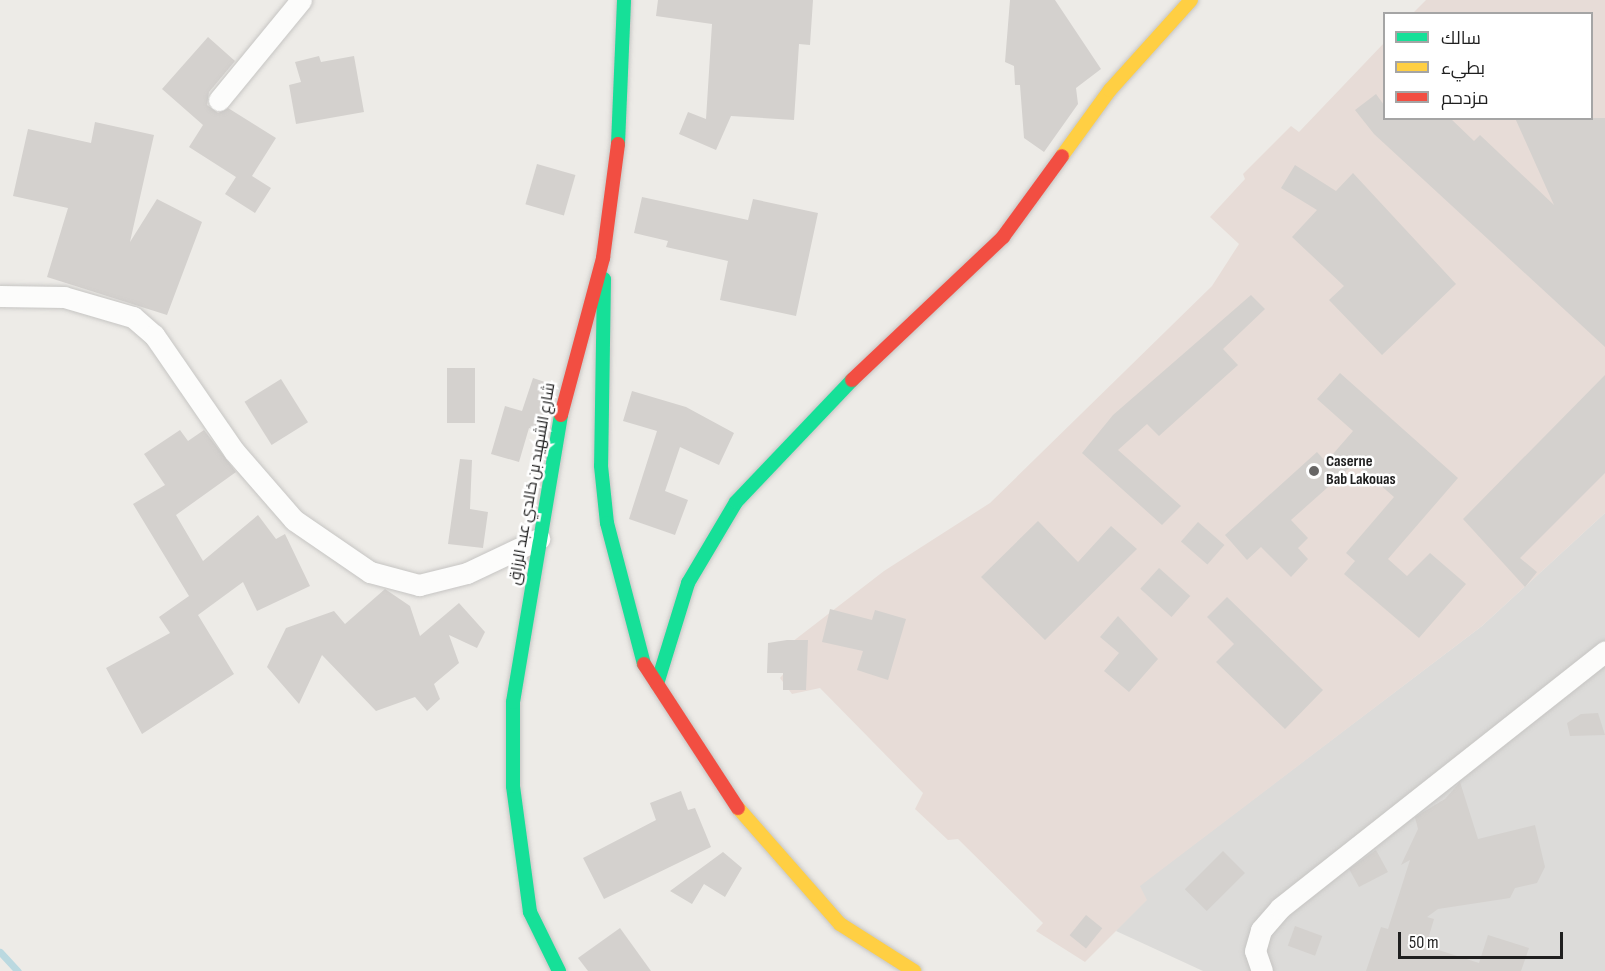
<!DOCTYPE html>
<html>
<head>
<meta charset="utf-8">
<style>
	body { margin:0 }
	#map { position:relative; width:1605px; height:971px; overflow:hidden; background:#edebe7; font-family:"Sofia Sans Condensed",Cairo,sans-serif }
	div>[style] { position:absolute }
	.residential>* { inset:0; background:#dcdbd9 }
	.military>* { inset:0; background:#e7dcd7 }
	.stream>* { height:7px; margin:-3.5px; padding:0 3.5px; transform-origin:3.5px; border-radius:3.5px; background:#bbd9e0 }
	.building>* { inset:0; background:#d4d1ce; transform-origin:0 0 }
	.roads { filter:drop-shadow(0 0 2px #c6c5c3) drop-shadow(0 0 2px #c6c5c3) }
	.street>* { height:21px; margin:-10.5px; padding:0 10.5px; transform-origin:10.5px; border-radius:10.5px; background:#fcfcfb }
	.fast>* { height:14px; margin:-7px; padding:0 7px; transform-origin:7px; border-radius:7px; background:#16e098 }
	.slow>* { height:14px; margin:-7px; padding:0 7px; transform-origin:7px; border-radius:7px; background:#ffcf43 }
	.jam>* { height:14px; margin:-7px; padding:0 7px; transform-origin:7px; border-radius:7px; background:#f24e42 }
	.dots>* { width:16px; height:16px; translate:-50% -50%; box-sizing:border-box; border:3px solid #fff; border-radius:50% }
	span { translate:-50% -50%; white-space:nowrap; text-align:center; line-height:1.15; -webkit-text-stroke:5px #fff; paint-order:stroke }
	.poi-label { font-size:16px; color:#1f1f1f; font-weight:700 }
	.left { translate:0 -50%; text-align:left }
	.street-label { font-size:16px; color:#1f1f1f }
	.legend { position:absolute; left:1383px; top:12px; width:210px; height:108px; box-sizing:border-box; background:#fff; border:2px solid #a5a5a5; margin:0; padding:8px 10px; list-style:none; font-size:18px; color:#1f1f1f }
	.legend li { display:flex; align-items:center; gap:12px; height:30px }
	.legend b { width:30px; border:2px solid #a5a5a5 }
	.scale { position:absolute; left:1398px; top:932px; width:165px; height:27px; box-sizing:border-box; border:3px solid #1f1f1f; border-top:0; padding-left:8px; font-size:18px; line-height:21px; white-space:nowrap; color:#1f1f1f; -webkit-text-stroke:4px #fff; paint-order:stroke }
</style>
</head>
<body>
<div id="map">
	<div class="residential">
		<div style="clip-path:polygon(1605px 513px,1605px 971px,1203px 971px,1116px 931px,1139px 886px,1482px 626px)"></div>
	</div>
	<div class="military">
		<div style="clip-path:polygon(1426px 0,1605px 0,1605px 513px,1482px 626px,1140px 886px,1147px 900px,1085px 962px,1036px 931px,1043px 923px,958px 839px,948px 840px,915px 809px,923px 793px,820px 688px,792px 694px,780px 678px,787px 670px,792px 642px,884px 571px,990px 503px,1212px 286px,1239px 244px,1210px 217px,1245px 179px,1243px 174px,1291px 126px,1299px 132px,1384px 43px,1384px 118px,1592px 118px,1592px 14px,1413px 13px)"></div>
	</div>
	<div class="stream">
		<div style="left:0;top:952px;width:26px;rotate:47deg"></div>
	</div>
	<div class="building">
		<div style="clip-path:polygon(658px 0,813px 0,810px 45px,799px 44px,794px 120px,731px 116px,716px 150px,679px 134px,688px 112px,706px 119px,712px 24px,656px 16px)"></div>
		<div style="clip-path:polygon(1010px 0,1055px 0,1101px 69px,1076px 88px,1078px 104px,1044px 152px,1024px 138px,1020px 85px,1015px 85px,1014px 66px,1005px 62px)"></div>
		<div style="clip-path:polygon(208px 37px,235px 61px,209px 92px,207px 105px,218px 113px,228px 108px,276px 138px,252px 176px,271px 188px,255px 213px,225px 194px,236px 177px,189px 147px,203px 125px,162px 89px)"></div>
		<div style="clip-path:polygon(319px 56px,321px 62px,354px 56px,364px 112px,296px 124px,289px 85px,301px 82px,295px 62px)"></div>
		<div style="clip-path:polygon(1376px 94px,1384px 105px,1384px 118px,1450px 118px,1474px 141px,1480px 135px,1554px 205px,1515px 118px,1605px 118px,1605px 347px,1374px 134px,1355px 110px)"></div>
		<div style="clip-path:polygon(95px 122px,154px 135px,130px 242px,157px 199px,202px 222px,167px 315px,47px 277px,68px 208px,13px 196px,28px 129px,91px 143px)"></div>
		<div style="left:537px;top:164px;width:40px;height:42px;rotate:16deg"></div>
		<div style="clip-path:polygon(1295px 165px,1336px 191px,1353px 173px,1456px 284px,1382px 355px,1329px 300px,1344px 286px,1292px 237px,1317px 210px,1281px 188px)"></div>
		<div style="clip-path:polygon(642px 197px,748px 220px,753px 199px,818px 213px,796px 316px,720px 300px,728px 261px,666px 247px,668px 241px,634px 233px)"></div>
		<div style="clip-path:polygon(1251px 295px,1265px 309px,1223px 349px,1238px 365px,1159px 436px,1147px 424px,1118px 450px,1181px 506px,1162px 525px,1082px 453px,1113px 415px)"></div>
		<div style="left:447px;top:368px;width:28px;height:55px"></div>
		<div style="clip-path:polygon(1340px 373px,1458px 478px,1388px 559px,1407px 576px,1430px 553px,1466px 584px,1419px 638px,1344px 574px,1355px 561px,1346px 553px,1394px 497px,1355px 463px,1291px 520px,1308px 538px,1298px 548px,1308px 559px,1291px 577px,1261px 547px,1247px 560px,1225px 535px,1317px 452px,1326px 462px,1353px 431px,1317px 399px)"></div>
		<div style="clip-path:polygon(1605px 375px,1605px 473px,1520px 558px,1537px 572px,1525px 587px,1463px 519px)"></div>
		<div style="clip-path:polygon(533px 378px,551px 384px,539px 432px,529px 428px,519px 462px,491px 454px,505px 406px,522px 411px)"></div>
		<div style="left:281px;top:379px;width:51px;height:43px;rotate:58deg"></div>
		<div style="clip-path:polygon(632px 391px,686px 407px,734px 433px,719px 465px,680px 447px,665px 491px,688px 500px,675px 535px,629px 519px,657px 431px,623px 421px)"></div>
		<div style="clip-path:polygon(180px 430px,188px 441px,204px 430px,236px 472px,176px 515px,203px 561px,258px 515px,276px 539px,285px 534px,310px 586px,257px 611px,243px 582px,198px 615px,234px 674px,142px 734px,106px 668px,170px 633px,159px 617px,189px 596px,133px 504px,165px 485px,144px 454px)"></div>
		<div style="clip-path:polygon(460px 459px,472px 460px,470px 509px,488px 512px,483px 548px,448px 544px)"></div>
		<div style="clip-path:polygon(1038px 521px,1078px 562px,1111px 526px,1137px 549px,1045px 640px,981px 577px)"></div>
		<div style="left:1198px;top:522px;width:35px;height:26px;rotate:41deg"></div>
		<div style="left:1159px;top:568px;width:42px;height:28px;rotate:42deg"></div>
		<div style="clip-path:polygon(385px 589px,410px 606px,420px 636px,459px 603px,485px 632px,477px 648px,449px 635px,459px 663px,434px 684px,440px 699px,427px 711px,415px 697px,376px 711px,322px 655px,299px 704px,267px 667px,286px 628px,334px 611px,345px 624px)"></div>
		<div style="clip-path:polygon(1227px 597px,1323px 690px,1285px 729px,1216px 662px,1234px 644px,1207px 617px)"></div>
		<div style="clip-path:polygon(830px 609px,872px 620px,875px 610px,906px 619px,888px 680px,857px 670px,863px 651px,822px 642px)"></div>
		<div style="clip-path:polygon(1118px 616px,1158px 659px,1129px 692px,1104px 671px,1119px 653px,1100px 637px)"></div>
		<div style="clip-path:polygon(787px 640px,808px 640px,806px 690px,783px 690px,783px 673px,767px 673px,768px 643px)"></div>
		<div style="clip-path:polygon(1598px 713px,1605px 735px,1570px 736px,1567px 723px,1581px 714px)"></div>
		<div style="clip-path:polygon(1460px 782px,1478px 839px,1535px 825px,1545px 867px,1537px 883px,1515px 888px,1510px 898px,1438px 909px,1427px 917px,1434px 919px,1426px 946px,1479px 963px,1488px 935px,1529px 948px,1521px 971px,1366px 971px,1381px 927px,1388px 929px,1410px 860px,1401px 865px,1418px 829px,1415px 817px,1445px 799px)"></div>
		<div style="clip-path:polygon(681px 791px,688px 810px,695px 808px,711px 847px,604px 899px,583px 858px,656px 820px,650px 803px)"></div>
		<div style="clip-path:polygon(1376px 850px,1388px 872px,1359px 887px,1349px 869px)"></div>
		<div style="left:1223px;top:851px;width:31px;height:54px;rotate:45deg"></div>
		<div style="clip-path:polygon(723px 852px,742px 868px,725px 897px,704px 884px,692px 904px,670px 891px)"></div>
		<div style="left:1086px;top:915px;width:21px;height:26px;rotate:39deg"></div>
		<div style="left:1295px;top:926px;width:29px;height:21px;rotate:20deg"></div>
		<div style="clip-path:polygon(620px 928px,651px 971px,588px 971px,578px 958px)"></div>
	</div>
	<div class="roads">
		<div class="street">
			<div style="left:219px;top:100px;width:129px;rotate:-50.6deg"></div>
			<div style="left:0;top:296px;width:64px;rotate:0.9deg"></div>
			<div style="left:64px;top:297px;width:72px;rotate:16.2deg"></div>
			<div style="left:133px;top:317px;width:28px;rotate:41deg"></div>
			<div style="left:154px;top:335px;width:141px;rotate:55.4deg"></div>
			<div style="left:234px;top:451px;width:91px;rotate:49deg"></div>
			<div style="left:294px;top:520px;width:92px;rotate:34.4deg"></div>
			<div style="left:370px;top:572px;width:51px;rotate:14.9deg"></div>
			<div style="left:419px;top:585px;width:49px;rotate:-14deg"></div>
			<div style="left:467px;top:573px;width:80px;rotate:-25.3deg"></div>
			<div style="left:1262px;top:971px;width:21px;rotate:-109deg"></div>
			<div style="left:1255px;top:951px;width:22px;rotate:-74deg"></div>
			<div style="left:1261px;top:930px;width:29px;rotate:-49deg"></div>
			<div style="left:1280px;top:908px;width:414px;rotate:-38.3deg"></div>
		</div>
		<div class="fast">
			<div style="left:618px;top:144px;width:144px;rotate:-87.6deg"></div>
			<div style="left:604px;top:279px;width:187px;rotate:90.9deg"></div>
			<div style="left:601px;top:466px;width:57px;rotate:84deg"></div>
			<div style="left:607px;top:523px;width:146px;rotate:75.3deg"></div>
			<div style="left:657px;top:684px;width:106px;rotate:-72.9deg"></div>
			<div style="left:688px;top:583px;width:94px;rotate:-59.3deg"></div>
			<div style="left:736px;top:502px;width:168px;rotate:-46.4deg"></div>
			<div style="left:559px;top:971px;width:66px;rotate:-116.2deg"></div>
			<div style="left:530px;top:912px;width:127px;rotate:-97.7deg"></div>
			<div style="left:513px;top:786px;width:84px;rotate:-90deg"></div>
			<div style="left:513px;top:702px;width:291px;rotate:-80.5deg"></div>
		</div>
		<div class="slow">
			<div style="left:1062px;top:156px;width:82px;rotate:-54deg"></div>
			<div style="left:1110px;top:90px;width:121px;rotate:-48deg"></div>
			<div style="left:738px;top:808px;width:154px;rotate:48.7deg"></div>
			<div style="left:840px;top:924px;width:88px;rotate:32.4deg"></div>
		</div>
		<div class="jam">
			<div style="left:852px;top:380px;width:208px;rotate:-43.4deg"></div>
			<div style="left:1003px;top:237px;width:100px;rotate:-53.9deg"></div>
			<div style="left:561px;top:415px;width:163px;rotate:-75deg"></div>
			<div style="left:603px;top:258px;width:115px;rotate:-82.5deg"></div>
			<div style="left:644px;top:664px;width:172px;rotate:56.9deg"></div>
		</div>
	</div>
	<div class="dots">
		<div style="left:1314px;top:471px;background:#676665"></div>
	</div>
	<div class="poi-label">
		<span class="left" style="left:1326px;top:471px">Caserne<br>Bab Lakouas</span>
	</div>
	<div class="street-label">
		<span style="left:533px;top:484px;rotate:-80deg">شارع الشهيد بن خالدي عبد الرزاق</span>
	</div>
	<ul class="legend">
	<li><b style="height:8px;background:#16e098"></b>سالك</li>
	<li><b style="height:8px;background:#ffcf43"></b>بطيء</li>
	<li><b style="height:8px;background:#f24e42"></b>مزدحم</li>
	</ul>
	<div class="scale">50 m</div>
</div>
</body>
</html>
